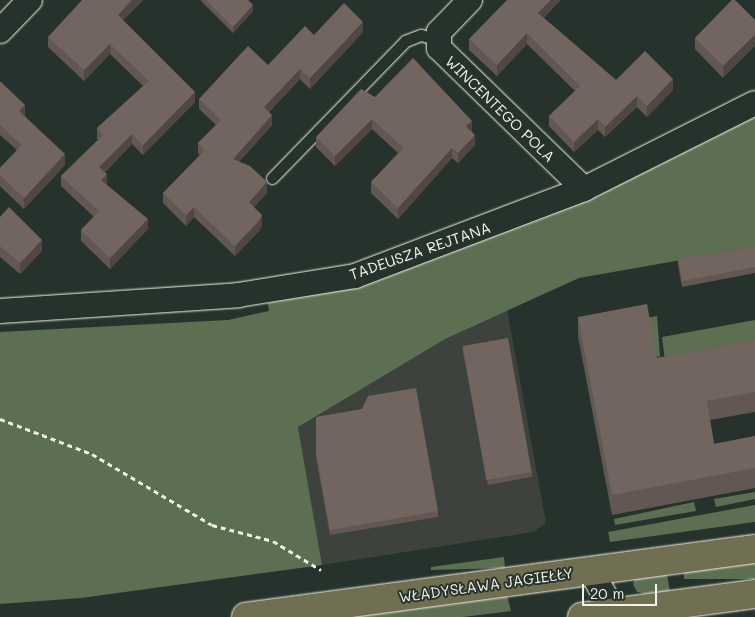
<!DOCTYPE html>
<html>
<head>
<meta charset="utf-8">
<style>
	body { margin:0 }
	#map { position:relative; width:755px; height:617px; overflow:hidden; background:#26332d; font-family:Mali,sans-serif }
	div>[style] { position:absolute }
	.built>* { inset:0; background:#3d423c }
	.green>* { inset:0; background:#5d6f52; transform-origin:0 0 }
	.path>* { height:3px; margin-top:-1.5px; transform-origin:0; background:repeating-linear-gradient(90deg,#f4f1e8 0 5px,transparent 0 9px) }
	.roads { filter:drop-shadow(0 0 1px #f4f1e8) drop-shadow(0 0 1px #f4f1e8) }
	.service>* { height:11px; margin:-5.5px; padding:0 5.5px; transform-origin:5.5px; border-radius:5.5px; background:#26332d }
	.minor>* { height:24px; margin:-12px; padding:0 12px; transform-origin:12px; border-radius:12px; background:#26332d }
	.primary>* { height:28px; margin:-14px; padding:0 14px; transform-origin:14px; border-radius:14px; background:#716f52 }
	.wall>* { inset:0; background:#625752 }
	.shaded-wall>* { inset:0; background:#504742 }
	.building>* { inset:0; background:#72655f; transform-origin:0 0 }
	span { translate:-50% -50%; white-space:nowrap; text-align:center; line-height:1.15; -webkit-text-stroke:4px #26332d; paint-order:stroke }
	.street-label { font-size:15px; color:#f4f1e8 }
	.scale { position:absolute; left:582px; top:584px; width:75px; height:22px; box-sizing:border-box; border:2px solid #f4f1e8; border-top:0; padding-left:6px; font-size:15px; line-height:18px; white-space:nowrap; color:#f4f1e8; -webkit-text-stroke:4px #26332d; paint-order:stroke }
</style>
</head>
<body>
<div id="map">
	<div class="built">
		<div style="clip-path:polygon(507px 309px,546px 523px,533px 532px,322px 565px,298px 427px,444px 339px)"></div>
	</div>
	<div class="green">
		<div style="clip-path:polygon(755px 113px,755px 247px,579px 278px,445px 339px,298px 427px,322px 565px,81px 598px,0 604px,0 332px,228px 320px,269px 311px,268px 303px,329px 292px,461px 249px,620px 184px)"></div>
		<div style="clip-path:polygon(657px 316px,660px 357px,578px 331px)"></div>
		<div style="clip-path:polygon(755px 320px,755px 358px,665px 361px,662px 337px)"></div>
		<div style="clip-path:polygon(755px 492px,755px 499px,716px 507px,714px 499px)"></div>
		<div style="clip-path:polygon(694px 502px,696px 511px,615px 525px,614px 519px)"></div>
		<div style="clip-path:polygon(755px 505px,755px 522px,610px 542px,609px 536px,608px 532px)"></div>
		<div style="clip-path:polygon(504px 557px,505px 568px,431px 570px,431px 567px)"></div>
		<div style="left:755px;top:562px;width:17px;height:71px;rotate:90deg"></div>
		<div style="clip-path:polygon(667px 575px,670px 591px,647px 594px,637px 592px,633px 584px,635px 578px)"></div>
		<div style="clip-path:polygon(507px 595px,511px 611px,463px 617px,345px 617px)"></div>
	</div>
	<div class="path">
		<div style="left:0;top:419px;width:98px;rotate:20.8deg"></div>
		<div style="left:92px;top:454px;width:139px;rotate:30.6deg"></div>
		<div style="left:212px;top:525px;width:63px;rotate:14.7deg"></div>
		<div style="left:273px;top:541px;width:56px;rotate:31.1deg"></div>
	</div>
	<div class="roads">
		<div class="service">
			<div style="left:272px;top:178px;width:191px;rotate:-45.8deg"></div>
			<div style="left:405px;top:41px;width:17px;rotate:-21deg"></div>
			<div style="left:421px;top:35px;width:18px;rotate:16deg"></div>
		</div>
		<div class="minor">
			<div style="left:470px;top:0;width:45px;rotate:134.1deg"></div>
			<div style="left:439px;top:32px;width:16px;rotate:90deg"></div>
			<div style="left:439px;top:48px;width:202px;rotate:44.2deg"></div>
			<div style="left:0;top:31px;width:43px;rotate:-45.9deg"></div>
			<div style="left:0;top:311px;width:239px;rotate:-3.8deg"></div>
			<div style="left:238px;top:295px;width:119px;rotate:-9.2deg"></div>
			<div style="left:355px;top:276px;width:245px;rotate:-20.8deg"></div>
			<div style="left:584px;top:189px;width:191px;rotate:-26.7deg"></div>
			<div style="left:591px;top:571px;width:53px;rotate:60.5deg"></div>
		</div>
		<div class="primary">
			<div style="left:246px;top:617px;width:514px;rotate:-7.61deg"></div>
			<div style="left:582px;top:617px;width:175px;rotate:-7.6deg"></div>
		</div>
	</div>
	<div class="wall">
		<div style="clip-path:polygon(143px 0,123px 20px,195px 102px,143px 155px,132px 144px,105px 172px,106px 184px,148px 229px,110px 269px,81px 241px,81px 230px,94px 217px,61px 186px,61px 176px,98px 140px,97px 139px,97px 128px,143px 86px,110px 54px,84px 81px,48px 47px,48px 37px)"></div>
		<div style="clip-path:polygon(201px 0,248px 0,253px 11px,233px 33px,201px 1px)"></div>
		<div style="clip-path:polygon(732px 0,723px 78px,695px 49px,695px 38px)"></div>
		<div style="clip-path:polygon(544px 18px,616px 80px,673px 90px,647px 117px,637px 107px,605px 137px,598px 130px,574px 152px,549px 126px,549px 116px,575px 91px,527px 44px,497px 76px,469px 50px,469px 39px)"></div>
		<div style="clip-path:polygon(363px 32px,310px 89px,300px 79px,269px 112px,272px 125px,239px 162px,267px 193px,254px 207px,262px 225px,259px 231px,235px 256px,194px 217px,186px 226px,163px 203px,163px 193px,200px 155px,198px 154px,198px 143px,216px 125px,199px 109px,199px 99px,268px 65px)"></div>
		<div style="clip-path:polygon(0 82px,25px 116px,65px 165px,24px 209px,0 186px,0 168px,17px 150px,0 135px)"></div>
		<div style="clip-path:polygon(375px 97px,472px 131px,475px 145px,458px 163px,452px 158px,398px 219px,371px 193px,371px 182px,398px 153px,372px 129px,335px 166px,316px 147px,316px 137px)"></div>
		<div style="clip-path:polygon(0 217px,42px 251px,20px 274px,0 257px)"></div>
		<div style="clip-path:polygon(755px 247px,755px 273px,682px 287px,678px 265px,678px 259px)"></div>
		<div style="clip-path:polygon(578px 317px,657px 358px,755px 340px,755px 412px,710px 420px,714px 444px,755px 436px,755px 488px,612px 515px,578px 336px)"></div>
		<div style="clip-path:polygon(463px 346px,532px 472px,532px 477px,488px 485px,463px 352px)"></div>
		<div style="clip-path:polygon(316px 417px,438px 511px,438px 517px,330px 535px,316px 458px)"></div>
	</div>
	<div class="shaded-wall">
		<div style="clip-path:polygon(132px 0,143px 0,118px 25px,118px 15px)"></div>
		<div style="clip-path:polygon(551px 0,561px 0,538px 24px,538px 13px)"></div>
		<div style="clip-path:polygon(253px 5px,253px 11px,233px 33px,233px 27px)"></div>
		<div style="clip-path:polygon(363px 22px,363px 32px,310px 89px,310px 78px)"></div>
		<div style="clip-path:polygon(527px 33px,527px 44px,497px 76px,497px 65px)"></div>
		<div style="clip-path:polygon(755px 35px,755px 46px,723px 78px,723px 66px)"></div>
		<div style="clip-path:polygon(110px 44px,110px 54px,84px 81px,84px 70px)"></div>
		<div style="clip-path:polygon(300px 69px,300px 79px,264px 117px,264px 107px)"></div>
		<div style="clip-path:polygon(673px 79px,673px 90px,647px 117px,647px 106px)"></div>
		<div style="clip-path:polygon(195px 92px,195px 102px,143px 155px,143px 145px)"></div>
		<div style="clip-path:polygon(637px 96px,637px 107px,605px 137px,605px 127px)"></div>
		<div style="clip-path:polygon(25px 105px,25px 116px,19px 121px,19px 111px)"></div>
		<div style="clip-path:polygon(272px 115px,272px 125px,233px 169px,233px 159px)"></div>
		<div style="clip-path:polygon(372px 119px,372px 129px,335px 166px,335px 156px)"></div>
		<div style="clip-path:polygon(598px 119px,598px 130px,574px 152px,574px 142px)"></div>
		<div style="clip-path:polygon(472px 121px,472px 131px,466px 126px)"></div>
		<div style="clip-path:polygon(132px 134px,132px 144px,99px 177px,99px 167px)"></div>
		<div style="clip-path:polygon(475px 135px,475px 145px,458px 163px,458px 153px)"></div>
		<div style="clip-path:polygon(452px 148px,452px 158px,398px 219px,398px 208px)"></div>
		<div style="clip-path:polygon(65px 154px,65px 165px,24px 209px,24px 198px)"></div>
		<div style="clip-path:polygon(107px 174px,107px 184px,101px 190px,101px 180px)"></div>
		<div style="clip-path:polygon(267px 182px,267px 193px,249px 212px,249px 202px)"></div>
		<div style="clip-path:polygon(194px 207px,194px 217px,186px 226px,186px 215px)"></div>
		<div style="clip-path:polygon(262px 215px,262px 225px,259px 231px,235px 256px,235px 246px)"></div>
		<div style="clip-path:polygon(148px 219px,148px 229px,110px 269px,110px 258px)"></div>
		<div style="clip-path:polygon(42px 240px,42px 251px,20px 274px,20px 263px)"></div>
	</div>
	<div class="building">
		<div style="clip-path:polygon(82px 0,132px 0,118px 15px,195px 92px,143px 145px,132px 134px,99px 167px,107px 174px,101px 180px,148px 219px,110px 258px,81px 230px,99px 211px,61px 176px,103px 135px,97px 128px,149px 81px,110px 44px,84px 70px,48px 37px)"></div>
		<div style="clip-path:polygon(206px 0,248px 0,253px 5px,233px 27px)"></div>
		<div style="clip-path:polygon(507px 0,551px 0,538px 13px,616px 80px,645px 51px,673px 79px,647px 106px,637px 96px,605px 127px,598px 119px,574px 142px,549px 116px,580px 86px,527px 33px,497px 65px,469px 39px)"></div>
		<div style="clip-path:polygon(732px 0,735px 0,755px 20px,755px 35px,723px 66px,695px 38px)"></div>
		<div style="clip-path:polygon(344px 3px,363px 22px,310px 78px,300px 69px,264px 107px,272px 115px,233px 159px,250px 166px,267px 182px,249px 202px,262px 215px,259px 221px,235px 246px,194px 207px,186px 215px,163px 193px,205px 150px,198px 143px,221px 120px,199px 99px,248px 46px,268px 65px,305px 26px,314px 35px)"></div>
		<div style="clip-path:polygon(413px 58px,472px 121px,466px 126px,475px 135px,458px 153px,452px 148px,398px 208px,371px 182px,404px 148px,372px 119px,335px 156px,316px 137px,361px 89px,375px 97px)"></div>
		<div style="clip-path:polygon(0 82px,1px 82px,25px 105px,19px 111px,65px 154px,24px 198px,0 175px,0 168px,22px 145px,0 125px)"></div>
		<div style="clip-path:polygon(9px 207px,42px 240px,20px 263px,0 246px,0 217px)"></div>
		<div style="clip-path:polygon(755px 247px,755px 267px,682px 281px,678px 259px)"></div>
		<div style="clip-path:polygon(647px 304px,657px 358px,755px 340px,755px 392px,707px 401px,714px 444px,755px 436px,755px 468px,612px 495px,578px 317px)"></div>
		<div style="left:508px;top:338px;width:136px;height:46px;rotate:80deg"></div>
		<div style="clip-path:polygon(416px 388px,438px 511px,330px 530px,316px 452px,316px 417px,362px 409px,368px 396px)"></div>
	</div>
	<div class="street-label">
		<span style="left:500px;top:109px;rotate:44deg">WINCENTEGO POLA</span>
		<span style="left:420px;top:251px;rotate:-19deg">TADEUSZA REJTANA</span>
		<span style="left:486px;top:585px;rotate:-8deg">WŁADYSŁAWA JAGIEŁŁY</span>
	</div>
	<div class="scale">20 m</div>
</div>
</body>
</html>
